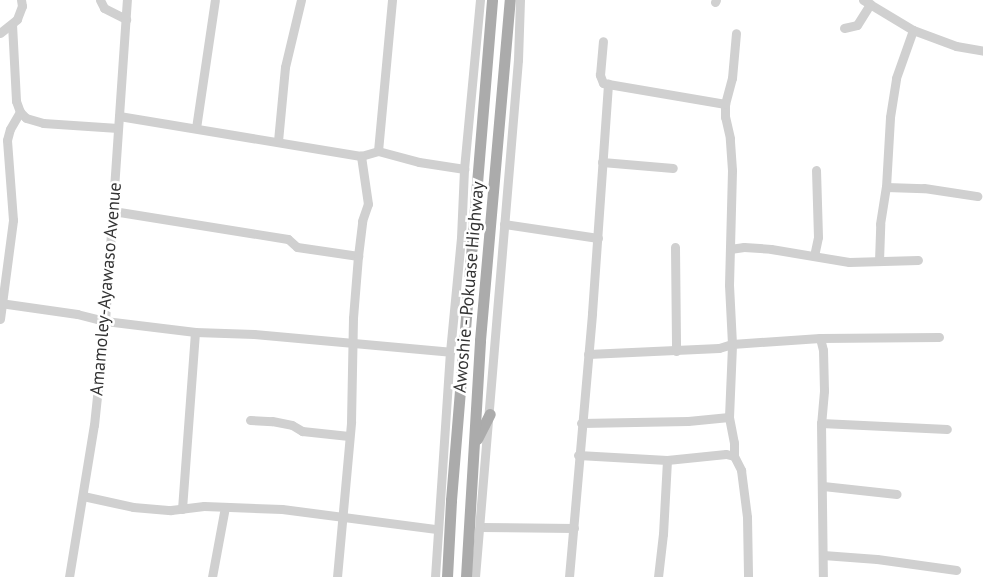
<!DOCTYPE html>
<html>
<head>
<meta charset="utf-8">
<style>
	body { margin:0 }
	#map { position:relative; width:983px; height:577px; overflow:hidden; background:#fff; font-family:"PT Sans",sans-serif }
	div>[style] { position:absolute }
	.minor>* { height:9px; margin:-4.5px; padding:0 4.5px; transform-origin:4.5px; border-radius:4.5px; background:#d0d0d0 }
	.major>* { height:11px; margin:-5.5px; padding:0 5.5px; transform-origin:5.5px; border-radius:5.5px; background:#ababab }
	span { translate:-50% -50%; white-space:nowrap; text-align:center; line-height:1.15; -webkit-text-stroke:5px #fff; paint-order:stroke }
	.street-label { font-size:18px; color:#333 }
</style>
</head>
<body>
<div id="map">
	<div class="minor">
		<div style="left:100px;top:0;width:9px;rotate:63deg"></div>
		<div style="left:104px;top:8px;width:25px;rotate:27deg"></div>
		<div style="left:863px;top:0;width:58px;rotate:31deg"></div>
		<div style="left:913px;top:30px;width:46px;rotate:20.4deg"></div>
		<div style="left:956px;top:46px;width:27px;rotate:10deg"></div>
		<div style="left:715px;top:2px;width:2px;rotate:-63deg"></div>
		<div style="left:12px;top:24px;width:77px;rotate:87deg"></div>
		<div style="left:16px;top:101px;width:12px;rotate:70deg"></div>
		<div style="left:20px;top:112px;width:8px;rotate:45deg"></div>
		<div style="left:26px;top:118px;width:18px;rotate:16deg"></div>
		<div style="left:43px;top:123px;width:75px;rotate:3.8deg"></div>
		<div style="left:844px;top:28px;width:13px;rotate:-13deg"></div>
		<div style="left:857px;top:25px;width:25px;rotate:-58deg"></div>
		<div style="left:0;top:33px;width:22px;rotate:-39deg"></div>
		<div style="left:17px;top:19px;width:14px;rotate:-69deg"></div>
		<div style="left:22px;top:6px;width:6px;rotate:-99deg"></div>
		<div style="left:608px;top:84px;width:119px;rotate:9.7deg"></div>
		<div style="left:119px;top:116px;width:245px;rotate:9.4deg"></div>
		<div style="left:361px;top:156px;width:18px;rotate:-16deg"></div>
		<div style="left:378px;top:151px;width:42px;rotate:15deg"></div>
		<div style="left:419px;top:162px;width:46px;rotate:8.8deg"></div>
		<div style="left:196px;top:128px;width:129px;rotate:-81.6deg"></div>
		<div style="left:278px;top:141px;width:74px;rotate:-84.6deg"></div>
		<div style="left:285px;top:67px;width:69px;rotate:-76.6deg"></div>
		<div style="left:378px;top:151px;width:152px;rotate:-84.7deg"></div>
		<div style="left:602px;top:162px;width:71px;rotate:4.8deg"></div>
		<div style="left:886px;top:187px;width:38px;rotate:2deg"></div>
		<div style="left:924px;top:188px;width:54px;rotate:8.6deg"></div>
		<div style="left:113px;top:211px;width:177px;rotate:9.1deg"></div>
		<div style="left:288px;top:239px;width:12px;rotate:42deg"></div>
		<div style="left:297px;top:247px;width:62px;rotate:8.4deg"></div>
		<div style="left:504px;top:224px;width:95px;rotate:8.5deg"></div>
		<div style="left:675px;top:247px;width:104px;rotate:89.4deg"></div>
		<div style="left:730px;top:249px;width:14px;rotate:-8deg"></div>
		<div style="left:744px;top:247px;width:27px;rotate:4deg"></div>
		<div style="left:771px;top:249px;width:79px;rotate:9.5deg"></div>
		<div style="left:849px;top:262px;width:69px;rotate:-1.7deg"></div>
		<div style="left:814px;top:256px;width:19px;rotate:-78deg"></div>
		<div style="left:818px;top:237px;width:67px;rotate:-91.7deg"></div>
		<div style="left:879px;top:261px;width:37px;rotate:-88deg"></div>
		<div style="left:880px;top:224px;width:37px;rotate:-81deg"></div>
		<div style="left:886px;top:187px;width:70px;rotate:-86.7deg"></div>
		<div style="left:890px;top:117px;width:39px;rotate:-81deg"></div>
		<div style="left:896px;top:78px;width:51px;rotate:-70.5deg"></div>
		<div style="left:0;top:303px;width:78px;rotate:8.1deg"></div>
		<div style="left:77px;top:314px;width:29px;rotate:14deg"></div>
		<div style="left:105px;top:321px;width:91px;rotate:7deg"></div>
		<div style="left:195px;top:332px;width:59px;rotate:1.9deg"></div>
		<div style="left:254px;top:334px;width:197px;rotate:5.2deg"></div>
		<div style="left:0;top:319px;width:100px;rotate:-82.5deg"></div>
		<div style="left:13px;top:220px;width:80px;rotate:-94.3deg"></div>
		<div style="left:7px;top:140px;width:11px;rotate:-75deg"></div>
		<div style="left:10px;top:129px;width:20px;rotate:-60deg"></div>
		<div style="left:820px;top:338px;width:12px;rotate:76deg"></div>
		<div style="left:823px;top:350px;width:41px;rotate:88.6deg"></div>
		<div style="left:824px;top:391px;width:32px;rotate:95deg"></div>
		<div style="left:821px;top:423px;width:154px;rotate:89.3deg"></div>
		<div style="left:588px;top:354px;width:131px;rotate:-2.6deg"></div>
		<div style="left:719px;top:348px;width:14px;rotate:-17deg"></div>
		<div style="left:732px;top:344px;width:88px;rotate:-3.9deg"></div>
		<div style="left:820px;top:338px;width:119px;rotate:-0.5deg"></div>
		<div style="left:250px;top:420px;width:22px;rotate:3deg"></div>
		<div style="left:272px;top:421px;width:20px;rotate:11deg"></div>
		<div style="left:292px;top:425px;width:12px;rotate:31deg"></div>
		<div style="left:302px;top:431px;width:47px;rotate:6.1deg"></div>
		<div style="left:581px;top:423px;width:107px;rotate:-1.1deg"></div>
		<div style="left:688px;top:421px;width:41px;rotate:-5.6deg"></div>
		<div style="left:821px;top:423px;width:126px;rotate:2.7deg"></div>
		<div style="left:578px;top:455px;width:89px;rotate:3.2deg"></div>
		<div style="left:667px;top:460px;width:59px;rotate:-5.8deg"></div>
		<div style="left:726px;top:454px;width:8px;rotate:14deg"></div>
		<div style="left:734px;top:456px;width:16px;rotate:63deg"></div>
		<div style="left:741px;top:470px;width:47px;rotate:82.7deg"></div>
		<div style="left:747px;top:517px;width:60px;rotate:89deg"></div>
		<div style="left:734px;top:456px;width:13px;rotate:-90deg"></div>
		<div style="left:734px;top:443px;width:26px;rotate:-101deg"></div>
		<div style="left:729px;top:417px;width:73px;rotate:-87.6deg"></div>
		<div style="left:732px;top:344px;width:59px;rotate:-92.9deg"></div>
		<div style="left:729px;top:285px;width:115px;rotate:-88.5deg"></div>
		<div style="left:732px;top:170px;width:32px;rotate:-94deg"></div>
		<div style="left:730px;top:138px;width:22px;rotate:-103deg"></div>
		<div style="left:725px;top:117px;width:13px;rotate:-90deg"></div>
		<div style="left:725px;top:104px;width:27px;rotate:-75deg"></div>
		<div style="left:732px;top:78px;width:45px;rotate:-84.9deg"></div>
		<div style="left:823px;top:486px;width:74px;rotate:6.2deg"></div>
		<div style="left:83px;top:496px;width:51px;rotate:12.4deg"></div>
		<div style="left:133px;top:507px;width:38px;rotate:5deg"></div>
		<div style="left:171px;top:510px;width:33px;rotate:-7deg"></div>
		<div style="left:204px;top:506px;width:78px;rotate:2.2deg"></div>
		<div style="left:282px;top:509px;width:156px;rotate:7.4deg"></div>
		<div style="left:182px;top:509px;width:177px;rotate:-85.8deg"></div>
		<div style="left:480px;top:527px;width:94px;rotate:0.6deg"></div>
		<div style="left:823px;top:555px;width:54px;rotate:4.2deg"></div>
		<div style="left:877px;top:559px;width:80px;rotate:7.9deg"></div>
		<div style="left:69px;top:577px;width:154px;rotate:-80.7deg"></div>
		<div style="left:94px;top:425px;width:105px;rotate:-84deg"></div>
		<div style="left:105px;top:321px;width:322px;rotate:-86.1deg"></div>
		<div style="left:212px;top:577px;width:71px;rotate:-79.5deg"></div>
		<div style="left:337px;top:577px;width:156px;rotate:-84.8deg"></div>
		<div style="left:351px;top:422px;width:104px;rotate:-88.9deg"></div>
		<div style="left:353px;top:318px;width:62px;rotate:-85.4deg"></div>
		<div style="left:358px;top:256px;width:35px;rotate:-83deg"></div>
		<div style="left:362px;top:221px;width:18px;rotate:-71deg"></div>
		<div style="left:368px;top:204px;width:49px;rotate:-98.3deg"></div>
		<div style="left:435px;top:577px;width:225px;rotate:-86.2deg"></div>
		<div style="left:450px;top:352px;width:115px;rotate:-84.5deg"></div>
		<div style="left:461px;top:238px;width:69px;rotate:-87.5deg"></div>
		<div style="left:464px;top:169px;width:170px;rotate:-84.6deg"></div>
		<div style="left:475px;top:577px;width:519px;rotate:-85.25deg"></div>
		<div style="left:518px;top:60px;width:60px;rotate:-88.1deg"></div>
		<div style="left:569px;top:577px;width:265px;rotate:-85deg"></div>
		<div style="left:592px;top:313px;width:230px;rotate:-86deg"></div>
		<div style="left:608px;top:84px;width:5px;rotate:-169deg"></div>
		<div style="left:603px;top:83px;width:9px;rotate:-111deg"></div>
		<div style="left:600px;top:75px;width:34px;rotate:-85deg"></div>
		<div style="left:658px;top:577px;width:43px;rotate:-83.4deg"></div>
		<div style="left:663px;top:534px;width:74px;rotate:-86.9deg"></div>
	</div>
	<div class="major">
		<div style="left:477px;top:439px;width:28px;rotate:-63deg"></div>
		<div style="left:447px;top:577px;width:77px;rotate:-87deg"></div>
		<div style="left:451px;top:500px;width:502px;rotate:-85.31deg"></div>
		<div style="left:466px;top:577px;width:237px;rotate:-86.6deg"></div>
		<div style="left:480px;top:340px;width:341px;rotate:-85deg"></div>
	</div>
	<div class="street-label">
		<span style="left:469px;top:287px;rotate:-85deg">Awoshie - Pokuase Highway</span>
		<span style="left:106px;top:289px;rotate:-85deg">Amamoley-Ayawaso Avenue</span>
	</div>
</div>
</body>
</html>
